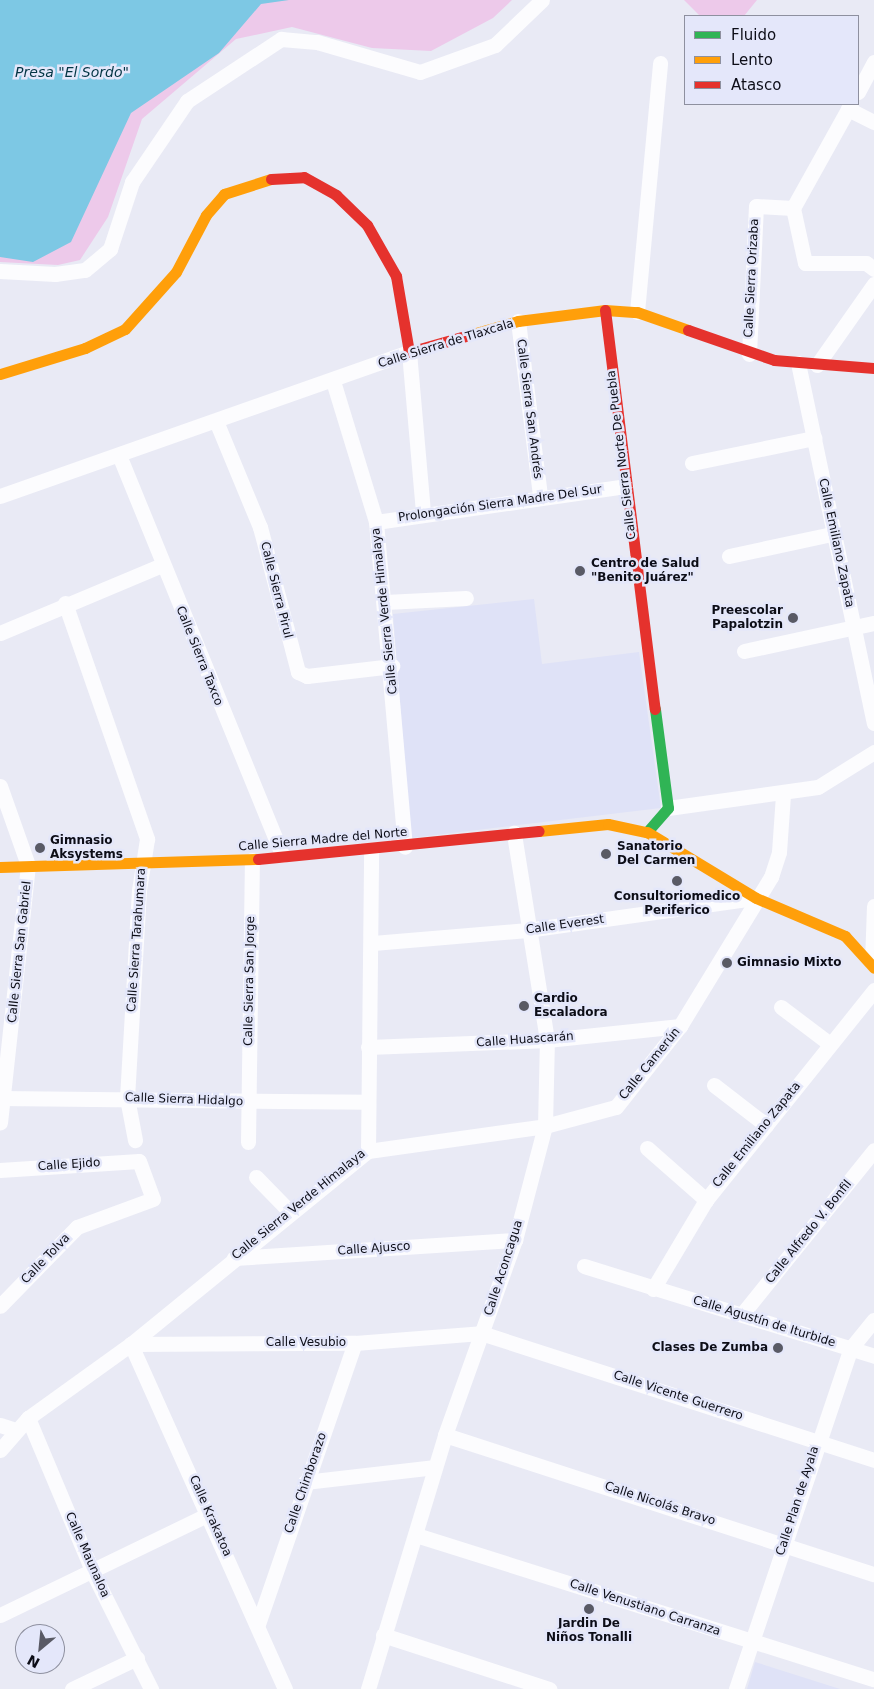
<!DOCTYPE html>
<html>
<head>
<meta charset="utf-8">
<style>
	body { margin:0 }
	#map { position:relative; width:874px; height:1689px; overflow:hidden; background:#e9eaf5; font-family:"DejaVu Sans",sans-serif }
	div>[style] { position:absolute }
	.built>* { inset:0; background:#dfe2f7 }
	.green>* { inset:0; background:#edc9ea }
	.water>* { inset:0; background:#7dc8e4 }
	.street>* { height:15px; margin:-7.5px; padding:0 7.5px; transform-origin:7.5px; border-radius:7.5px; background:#fcfcfe }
	.fast>* { height:11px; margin:-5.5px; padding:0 5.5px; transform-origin:5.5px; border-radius:5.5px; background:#30b455 }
	.slow>* { height:11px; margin:-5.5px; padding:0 5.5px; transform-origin:5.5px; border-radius:5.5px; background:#ff9f0a }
	.jam>* { height:11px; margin:-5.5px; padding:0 5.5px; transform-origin:5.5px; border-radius:5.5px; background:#e5322d }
	.dots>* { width:14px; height:14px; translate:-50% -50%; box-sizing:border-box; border:2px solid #e4e7fa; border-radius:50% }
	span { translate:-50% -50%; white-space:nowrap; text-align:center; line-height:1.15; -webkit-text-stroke:5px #e4e7fa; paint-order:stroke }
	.street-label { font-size:12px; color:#0c0d17 }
	.poi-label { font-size:12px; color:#0c0d17; font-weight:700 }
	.left { translate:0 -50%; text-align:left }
	.right { translate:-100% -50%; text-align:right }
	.water-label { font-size:14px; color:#033544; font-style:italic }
	.legend { position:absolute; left:684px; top:15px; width:175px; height:90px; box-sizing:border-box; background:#e4e7fa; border:1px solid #8e909f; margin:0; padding:6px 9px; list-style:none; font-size:15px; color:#0c0d17 }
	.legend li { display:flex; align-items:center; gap:10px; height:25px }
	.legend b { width:25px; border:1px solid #8e909f }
	.north { position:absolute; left:15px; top:1624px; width:50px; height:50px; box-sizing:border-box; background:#e4e7fa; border:1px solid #8e909f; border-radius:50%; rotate:208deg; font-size:14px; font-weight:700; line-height:20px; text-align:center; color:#0c0d17 }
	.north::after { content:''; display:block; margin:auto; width:18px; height:22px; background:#595a65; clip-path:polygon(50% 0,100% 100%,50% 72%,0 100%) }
</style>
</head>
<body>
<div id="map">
	<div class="built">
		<div style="clip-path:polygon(534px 599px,542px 664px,639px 652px,661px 808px,411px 838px,393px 614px)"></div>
		<div style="clip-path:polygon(755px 1662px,840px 1689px,747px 1689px)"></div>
	</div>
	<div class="green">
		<div style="clip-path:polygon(0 0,512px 0,493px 18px,431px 51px,372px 48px,292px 27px,236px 39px,142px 119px,108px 217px,80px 260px,58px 265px,0 262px)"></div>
		<div style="clip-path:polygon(684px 0,757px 0,744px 16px,700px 16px)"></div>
	</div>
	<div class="water">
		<div style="clip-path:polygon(0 0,289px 0,261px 4px,219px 53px,131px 113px,71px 242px,33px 262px,0 257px)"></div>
	</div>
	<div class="street">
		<div style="left:858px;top:92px;width:34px;rotate:-62deg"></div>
		<div style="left:848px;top:109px;width:29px;rotate:27deg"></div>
		<div style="left:793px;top:208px;width:56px;rotate:77.7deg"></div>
		<div style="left:805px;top:263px;width:61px"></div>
		<div style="left:866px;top:263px;width:10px;rotate:37deg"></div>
		<div style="left:793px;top:208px;width:119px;rotate:-60.9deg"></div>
		<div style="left:0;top:271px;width:55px;rotate:3.1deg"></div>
		<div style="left:55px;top:274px;width:30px;rotate:-8deg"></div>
		<div style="left:85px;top:270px;width:33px;rotate:-40deg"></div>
		<div style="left:110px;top:249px;width:71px;rotate:-71.8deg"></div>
		<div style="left:132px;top:182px;width:98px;rotate:-55.8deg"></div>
		<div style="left:187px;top:101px;width:113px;rotate:-33.4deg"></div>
		<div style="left:281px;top:39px;width:36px;rotate:5deg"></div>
		<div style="left:317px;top:42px;width:107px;rotate:16.2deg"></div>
		<div style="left:420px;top:72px;width:80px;rotate:-19.8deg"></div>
		<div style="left:495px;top:45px;width:65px;rotate:-43.8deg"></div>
		<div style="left:637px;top:312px;width:250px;rotate:-84.7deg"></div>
		<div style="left:518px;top:321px;width:176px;rotate:82.8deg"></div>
		<div style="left:749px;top:354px;width:148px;rotate:-87.3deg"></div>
		<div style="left:756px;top:206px;width:37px;rotate:3deg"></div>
		<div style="left:798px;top:363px;width:368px;rotate:78.1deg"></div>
		<div style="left:817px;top:365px;width:99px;rotate:-54.9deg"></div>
		<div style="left:333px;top:381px;width:147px;rotate:73deg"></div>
		<div style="left:376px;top:522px;width:326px;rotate:84.9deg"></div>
		<div style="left:216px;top:421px;width:115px;rotate:67.5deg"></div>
		<div style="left:260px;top:527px;width:150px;rotate:75.3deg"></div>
		<div style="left:298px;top:672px;width:10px;rotate:24deg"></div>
		<div style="left:307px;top:676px;width:86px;rotate:-6.7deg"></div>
		<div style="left:119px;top:455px;width:432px;rotate:67.8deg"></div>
		<div style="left:692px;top:463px;width:125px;rotate:-11.6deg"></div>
		<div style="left:0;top:496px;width:434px;rotate:-19.4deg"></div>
		<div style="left:409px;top:352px;width:162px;rotate:85deg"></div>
		<div style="left:376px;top:522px;width:252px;rotate:-8.2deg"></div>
		<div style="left:729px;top:556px;width:105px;rotate:-12.1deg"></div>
		<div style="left:385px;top:602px;width:81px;rotate:-2.8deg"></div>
		<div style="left:65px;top:603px;width:250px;rotate:70.8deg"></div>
		<div style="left:147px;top:839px;width:52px;rotate:98.9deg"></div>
		<div style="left:139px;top:890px;width:208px;rotate:93.3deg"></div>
		<div style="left:127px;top:1098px;width:43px;rotate:79.2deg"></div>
		<div style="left:0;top:633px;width:176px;rotate:-22.8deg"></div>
		<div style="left:744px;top:651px;width:133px;rotate:-12.2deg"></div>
		<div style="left:0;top:786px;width:84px;rotate:70.5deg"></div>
		<div style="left:28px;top:865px;width:259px;rotate:96.2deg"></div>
		<div style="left:668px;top:808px;width:151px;rotate:-8deg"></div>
		<div style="left:818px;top:787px;width:66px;rotate:-32deg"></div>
		<div style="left:373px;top:943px;width:155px;rotate:-4.8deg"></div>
		<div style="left:527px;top:930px;width:231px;rotate:-8deg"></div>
		<div style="left:872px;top:963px;width:57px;rotate:-88deg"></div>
		<div style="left:781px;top:1007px;width:61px;rotate:37.1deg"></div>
		<div style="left:368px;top:1047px;width:179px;rotate:-2.2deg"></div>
		<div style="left:547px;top:1040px;width:134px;rotate:-6deg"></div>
		<div style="left:714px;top:1085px;width:66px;rotate:37.6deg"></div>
		<div style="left:0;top:1098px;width:368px;rotate:0.6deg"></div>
		<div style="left:248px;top:1142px;width:282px;rotate:-89.2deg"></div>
		<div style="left:647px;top:1148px;width:79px;rotate:41.4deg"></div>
		<div style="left:368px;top:1151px;width:179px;rotate:-8deg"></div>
		<div style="left:545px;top:1126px;width:73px;rotate:-15deg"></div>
		<div style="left:616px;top:1107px;width:103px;rotate:-51.7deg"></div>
		<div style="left:680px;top:1026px;width:175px;rotate:-58.6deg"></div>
		<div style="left:771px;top:877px;width:26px;rotate:-72deg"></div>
		<div style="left:779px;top:852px;width:57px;rotate:-86deg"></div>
		<div style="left:368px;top:1151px;width:300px;rotate:-89.4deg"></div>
		<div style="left:0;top:1170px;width:139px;rotate:-3.7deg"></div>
		<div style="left:139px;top:1161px;width:40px;rotate:69.8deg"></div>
		<div style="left:153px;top:1199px;width:81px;rotate:159.8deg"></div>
		<div style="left:77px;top:1227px;width:110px;rotate:134.3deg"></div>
		<div style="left:256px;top:1177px;width:50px;rotate:45.8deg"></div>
		<div style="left:234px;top:1258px;width:282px;rotate:-3.7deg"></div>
		<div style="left:584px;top:1266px;width:304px;rotate:17.2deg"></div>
		<div style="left:653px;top:1289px;width:104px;rotate:-59.2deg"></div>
		<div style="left:706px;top:1200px;width:269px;rotate:-51.3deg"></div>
		<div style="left:743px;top:1313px;width:209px;rotate:-51.2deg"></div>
		<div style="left:28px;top:1418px;width:168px;rotate:67.2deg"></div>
		<div style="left:93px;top:1573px;width:130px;rotate:63.4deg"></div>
		<div style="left:0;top:1425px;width:16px;rotate:18deg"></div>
		<div style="left:445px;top:1435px;width:451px;rotate:18deg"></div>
		<div style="left:0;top:1450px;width:43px;rotate:-48.8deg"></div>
		<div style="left:28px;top:1418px;width:127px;rotate:-35.7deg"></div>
		<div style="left:131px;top:1344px;width:306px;rotate:-39.2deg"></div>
		<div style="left:305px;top:1482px;width:131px;rotate:-6.6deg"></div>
		<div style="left:416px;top:1535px;width:480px;rotate:17.5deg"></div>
		<div style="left:0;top:1615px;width:232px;rotate:-25.8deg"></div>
		<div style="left:258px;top:1624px;width:297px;rotate:-71deg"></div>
		<div style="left:383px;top:1635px;width:175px;rotate:18deg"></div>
		<div style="left:72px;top:1689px;width:72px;rotate:-25.5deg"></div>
		<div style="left:285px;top:1689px;width:378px;rotate:-114.1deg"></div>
		<div style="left:131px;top:1344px;width:224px;rotate:-0.3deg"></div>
		<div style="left:355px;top:1343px;width:126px;rotate:-4.5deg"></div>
		<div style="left:481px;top:1333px;width:413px;rotate:17.9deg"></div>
		<div style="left:368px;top:1689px;width:265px;rotate:-73.1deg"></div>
		<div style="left:445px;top:1435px;width:207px;rotate:-70.3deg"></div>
		<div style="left:515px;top:1240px;width:118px;rotate:-75.3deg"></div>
		<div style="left:545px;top:1126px;width:86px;rotate:-88.7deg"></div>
		<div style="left:547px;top:1040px;width:210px;rotate:-99.1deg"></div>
		<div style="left:736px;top:1689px;width:360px;rotate:-71.4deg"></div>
		<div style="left:851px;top:1348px;width:36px;rotate:-51deg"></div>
	</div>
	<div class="fast">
		<div style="left:647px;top:832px;width:32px;rotate:-49deg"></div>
		<div style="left:668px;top:808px;width:100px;rotate:-97.5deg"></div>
	</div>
	<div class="slow">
		<div style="left:469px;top:335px;width:51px;rotate:-15.9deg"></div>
		<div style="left:518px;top:321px;width:88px;rotate:-7.2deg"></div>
		<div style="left:605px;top:310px;width:32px;rotate:4deg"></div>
		<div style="left:637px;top:312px;width:54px;rotate:19.4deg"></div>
		<div style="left:0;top:374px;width:89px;rotate:-17deg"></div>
		<div style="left:85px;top:348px;width:44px;rotate:-25.4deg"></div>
		<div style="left:125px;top:329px;width:76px;rotate:-48.2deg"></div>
		<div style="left:176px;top:272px;width:64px;rotate:-62.2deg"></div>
		<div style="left:206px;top:215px;width:28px;rotate:-49deg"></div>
		<div style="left:224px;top:194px;width:49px;rotate:-17.7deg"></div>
		<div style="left:539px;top:831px;width:69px;rotate:-5.8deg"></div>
		<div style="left:608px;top:824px;width:40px;rotate:12deg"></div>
		<div style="left:647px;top:832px;width:127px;rotate:31.2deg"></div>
		<div style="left:756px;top:898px;width:97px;rotate:23.1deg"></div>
		<div style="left:845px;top:936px;width:43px;rotate:47.8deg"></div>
		<div style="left:0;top:867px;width:258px;rotate:-1.8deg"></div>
	</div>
	<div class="jam">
		<div style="left:271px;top:179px;width:33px;rotate:-3deg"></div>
		<div style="left:304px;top:177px;width:37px;rotate:29deg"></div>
		<div style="left:336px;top:195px;width:43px;rotate:44.1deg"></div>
		<div style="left:367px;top:225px;width:59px;rotate:60.4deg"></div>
		<div style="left:396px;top:276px;width:77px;rotate:80.3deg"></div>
		<div style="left:409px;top:352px;width:62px;rotate:-15.8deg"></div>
		<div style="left:605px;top:310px;width:402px;rotate:82.9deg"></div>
		<div style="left:688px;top:330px;width:91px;rotate:19.2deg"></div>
		<div style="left:774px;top:360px;width:100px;rotate:4.6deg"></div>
		<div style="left:258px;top:859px;width:282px;rotate:-5.7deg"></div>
	</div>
	<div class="dots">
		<div style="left:580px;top:571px;background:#595a65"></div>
		<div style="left:793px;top:618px;background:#595a65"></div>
		<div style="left:40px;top:848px;background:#595a65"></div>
		<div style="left:606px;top:854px;background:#595a65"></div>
		<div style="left:677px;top:881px;background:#595a65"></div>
		<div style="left:727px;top:963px;background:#595a65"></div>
		<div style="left:524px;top:1006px;background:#595a65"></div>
		<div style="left:778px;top:1348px;background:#595a65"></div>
		<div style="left:589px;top:1609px;background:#595a65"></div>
	</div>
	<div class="street-label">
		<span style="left:752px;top:278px;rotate:-87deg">Calle Sierra Orizaba</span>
		<span style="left:446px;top:344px;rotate:-17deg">Calle Sierra de Tlaxcala</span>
		<span style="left:529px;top:409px;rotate:83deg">Calle Sierra San Andrés</span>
		<span style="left:622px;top:455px;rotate:-97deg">Calle Sierra Norte De Puebla</span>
		<span style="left:500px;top:504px;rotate:-8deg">Prolongación Sierra Madre Del Sur</span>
		<span style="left:836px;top:543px;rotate:78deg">Calle Emiliano Zapata</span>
		<span style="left:276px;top:590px;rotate:76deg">Calle Sierra Pirul</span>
		<span style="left:385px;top:611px;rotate:-96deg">Calle Sierra Verde Himalaya</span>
		<span style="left:199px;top:656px;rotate:68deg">Calle Sierra Taxco</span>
		<span style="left:323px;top:840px;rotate:-5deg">Calle Sierra Madre del Norte</span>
		<span style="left:565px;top:925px;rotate:-8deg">Calle Everest</span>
		<span style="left:137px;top:940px;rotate:-86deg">Calle Sierra Tarahumara</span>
		<span style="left:20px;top:952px;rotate:-84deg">Calle Sierra San Gabriel</span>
		<span style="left:250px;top:981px;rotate:-89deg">Calle Sierra San Jorge</span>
		<span style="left:525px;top:1040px;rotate:-4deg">Calle Huascarán</span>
		<span style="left:650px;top:1064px;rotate:-51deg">Calle Camerún</span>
		<span style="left:184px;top:1100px;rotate:2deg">Calle Sierra Hidalgo</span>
		<span style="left:757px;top:1135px;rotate:-51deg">Calle Emiliano Zapata</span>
		<span style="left:69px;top:1165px;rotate:-4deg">Calle Ejido</span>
		<span style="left:299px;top:1205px;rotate:-39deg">Calle Sierra Verde Himalaya</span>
		<span style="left:809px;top:1232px;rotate:-51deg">Calle Alfredo V. Bonfil</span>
		<span style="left:374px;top:1249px;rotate:-4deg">Calle Ajusco</span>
		<span style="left:46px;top:1259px;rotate:-46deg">Calle Tolva</span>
		<span style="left:504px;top:1268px;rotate:-72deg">Calle Aconcagua</span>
		<span style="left:764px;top:1322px;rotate:17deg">Calle Agustín de Iturbide</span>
		<span style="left:306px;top:1343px">Calle Vesubio</span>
		<span style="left:678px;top:1396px;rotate:18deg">Calle Vicente Guerrero</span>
		<span style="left:306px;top:1483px;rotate:-71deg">Calle Chimborazo</span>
		<span style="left:798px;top:1501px;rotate:-72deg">Calle Plan de Ayala</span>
		<span style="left:660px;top:1504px;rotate:18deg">Calle Nicolás Bravo</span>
		<span style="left:210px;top:1516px;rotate:66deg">Calle Krakatoa</span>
		<span style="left:87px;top:1555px;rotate:66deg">Calle Maunaloa</span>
		<span style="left:645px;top:1608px;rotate:18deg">Calle Venustiano Carranza</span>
	</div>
	<div class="poi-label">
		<span class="left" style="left:591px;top:571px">Centro de Salud<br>"Benito Juárez"</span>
		<span class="right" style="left:783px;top:618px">Preescolar<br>Papalotzin</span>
		<span class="left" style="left:50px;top:848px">Gimnasio<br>Aksystems</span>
		<span class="left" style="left:617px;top:854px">Sanatorio<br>Del Carmen</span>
		<span style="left:677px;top:904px">Consultoriomedico<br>Periferico</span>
		<span class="left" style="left:737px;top:963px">Gimnasio Mixto</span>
		<span class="left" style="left:534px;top:1006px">Cardio<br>Escaladora</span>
		<span class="right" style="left:768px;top:1348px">Clases De Zumba</span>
		<span style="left:589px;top:1631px">Jardin De<br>Niños Tonalli</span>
	</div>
	<div class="water-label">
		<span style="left:72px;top:72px">Presa "El Sordo"</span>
	</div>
	<ul class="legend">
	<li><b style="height:6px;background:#30b455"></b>Fluido</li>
	<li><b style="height:6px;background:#ff9f0a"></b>Lento</li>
	<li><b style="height:6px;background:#e5322d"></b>Atasco</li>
	</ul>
	<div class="north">N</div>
</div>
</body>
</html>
